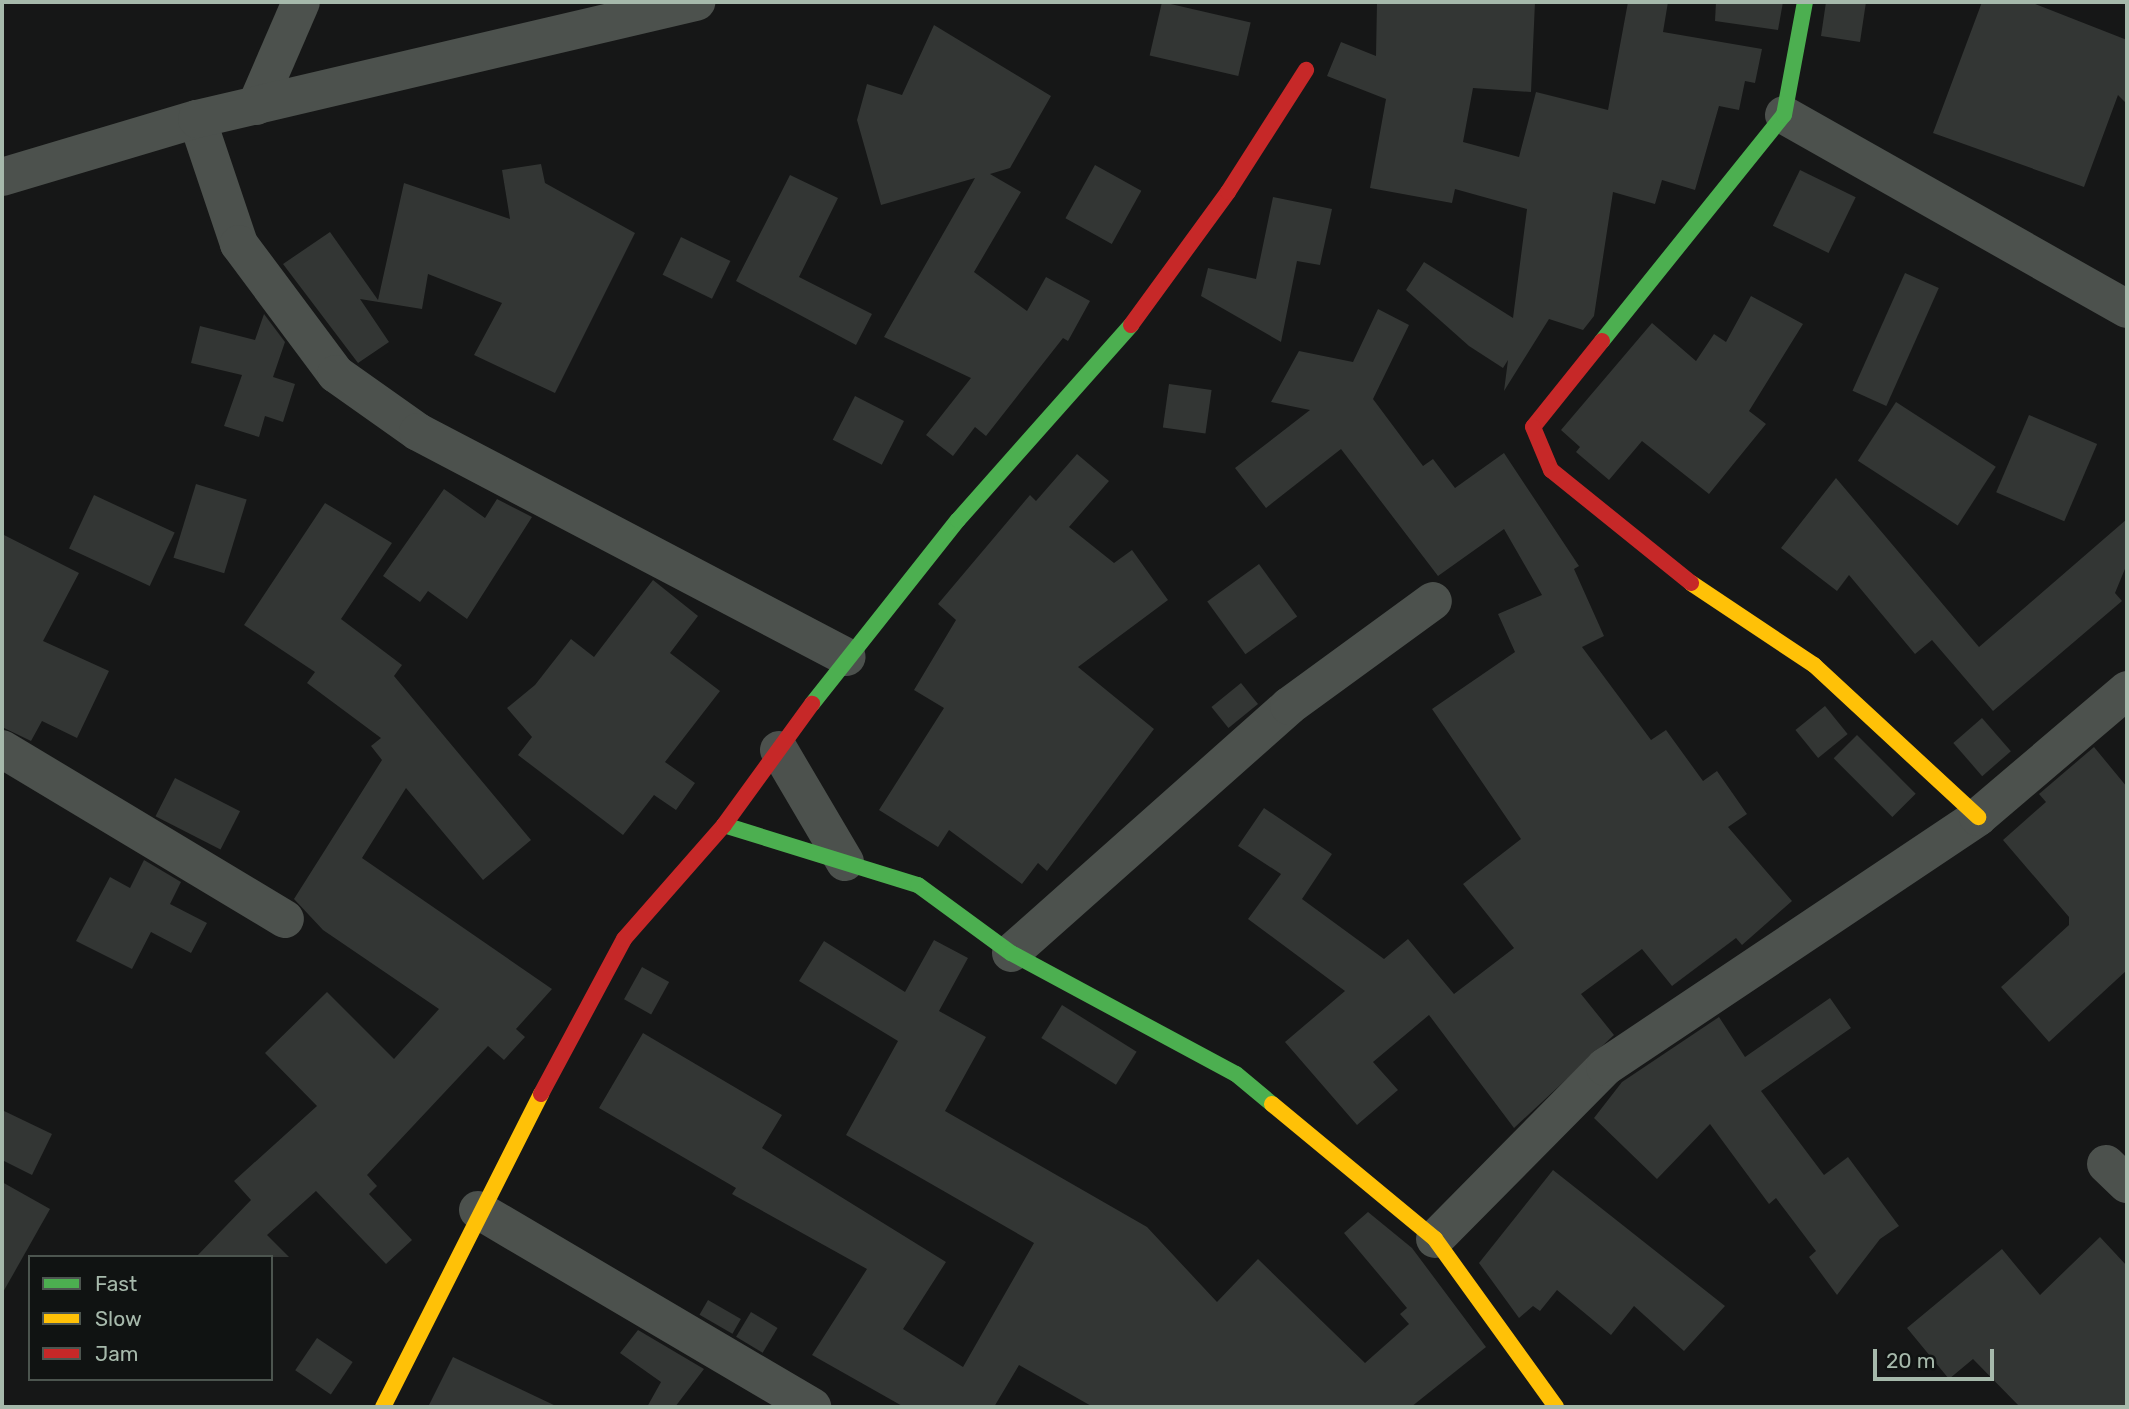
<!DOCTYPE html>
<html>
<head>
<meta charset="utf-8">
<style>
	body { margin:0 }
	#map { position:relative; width:2129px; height:1409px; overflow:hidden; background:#161717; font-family:Rubik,sans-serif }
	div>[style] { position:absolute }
	.building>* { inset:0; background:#333634; transform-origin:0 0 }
	.street>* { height:38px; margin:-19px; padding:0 19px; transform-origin:19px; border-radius:19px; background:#4c514d }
	.fast>* { height:16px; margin:-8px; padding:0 8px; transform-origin:8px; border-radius:8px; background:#4caf50 }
	.slow>* { height:16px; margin:-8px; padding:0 8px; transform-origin:8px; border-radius:8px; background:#ffc107 }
	.jam>* { height:16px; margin:-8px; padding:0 8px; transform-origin:8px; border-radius:8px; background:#c62828 }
	span { translate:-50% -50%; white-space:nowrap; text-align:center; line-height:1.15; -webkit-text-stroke:5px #101312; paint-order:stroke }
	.frame { position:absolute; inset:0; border:4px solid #a6b9ab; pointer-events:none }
	.legend { position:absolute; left:28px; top:1255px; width:245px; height:126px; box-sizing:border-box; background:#101312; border:2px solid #4c554f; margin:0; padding:9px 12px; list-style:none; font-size:21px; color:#a6b9ab }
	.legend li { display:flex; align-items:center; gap:14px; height:35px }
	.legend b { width:35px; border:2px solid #4c554f }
	.scale { position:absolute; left:1873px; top:1349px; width:121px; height:32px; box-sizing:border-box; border:4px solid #a6b9ab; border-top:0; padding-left:9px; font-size:21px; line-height:24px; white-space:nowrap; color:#a6b9ab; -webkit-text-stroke:5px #101312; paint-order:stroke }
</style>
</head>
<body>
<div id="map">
	<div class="building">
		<div style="left:1162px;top:2px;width:91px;height:55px;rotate:13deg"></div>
		<div style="clip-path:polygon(1377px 2px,1535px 2px,1531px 92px,1473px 88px,1463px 142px,1519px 157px,1536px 92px,1608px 110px,1628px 2px,1668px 2px,1663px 32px,1762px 49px,1755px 83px,1745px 81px,1739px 110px,1719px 106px,1695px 190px,1662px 180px,1655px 204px,1613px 192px,1594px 316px,1583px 330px,1549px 319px,1504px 391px,1508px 360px,1503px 368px,1469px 346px,1406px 290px,1424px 262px,1513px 318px,1527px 209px,1455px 189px,1452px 203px,1370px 188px,1386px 99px,1327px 76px,1341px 42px,1376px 56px)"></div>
		<div style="clip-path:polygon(1716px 2px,1783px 2px,1778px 30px,1715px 21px)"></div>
		<div style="clip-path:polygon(1826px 2px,1866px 2px,1860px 42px,1821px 36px)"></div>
		<div style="clip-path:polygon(1982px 2px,2030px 2px,2127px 40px,2127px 104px,2118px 95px,2084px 187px,1933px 133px)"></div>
		<div style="clip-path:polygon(934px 25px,1051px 96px,1010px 168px,990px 174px,1021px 192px,974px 272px,1027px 311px,1046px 277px,1090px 301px,1068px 341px,1063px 338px,986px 436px,975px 427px,953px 456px,926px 435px,971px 378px,884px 337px,975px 178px,881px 205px,857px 120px,867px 84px,902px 95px)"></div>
		<div style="clip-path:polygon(541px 164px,545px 183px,635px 233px,555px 393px,474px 355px,502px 303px,428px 274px,422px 309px,360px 299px,389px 342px,358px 363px,283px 264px,330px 232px,378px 300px,404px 183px,510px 219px,502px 170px)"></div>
		<div style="left:1095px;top:165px;width:53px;height:61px;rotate:29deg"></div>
		<div style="left:1800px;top:170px;width:62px;height:62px;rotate:26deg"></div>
		<div style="clip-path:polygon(790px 175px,838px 198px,799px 277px,872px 314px,856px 345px,736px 281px)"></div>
		<div style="clip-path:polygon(1273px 197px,1332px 209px,1320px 265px,1297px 261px,1281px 342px,1201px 296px,1208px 268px,1256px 279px)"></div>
		<div style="left:681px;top:237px;width:55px;height:42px;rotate:26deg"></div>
		<div style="left:1905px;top:273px;width:37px;height:129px;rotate:24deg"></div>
		<div style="clip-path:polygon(1751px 296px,1803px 324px,1749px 411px,1766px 424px,1709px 494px,1642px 441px,1609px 480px,1576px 452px,1580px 447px,1561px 430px,1652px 323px,1696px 361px,1714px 334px,1726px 342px)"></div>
		<div style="clip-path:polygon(1378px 309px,1409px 325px,1373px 399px,1423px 466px,1433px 459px,1455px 488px,1504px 453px,1579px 566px,1574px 569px,1604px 636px,1582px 647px,1651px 740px,1666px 730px,1703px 781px,1717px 771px,1747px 814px,1728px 827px,1792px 901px,1742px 945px,1736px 938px,1672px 986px,1642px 949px,1581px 994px,1614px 1035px,1514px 1128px,1429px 1015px,1373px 1062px,1398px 1090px,1357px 1125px,1285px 1042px,1345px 991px,1248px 919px,1281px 874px,1238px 846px,1264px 808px,1332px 854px,1302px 899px,1384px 959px,1408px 939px,1454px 994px,1514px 948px,1463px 884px,1521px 839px,1432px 709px,1515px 652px,1498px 614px,1542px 595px,1504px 529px,1438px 576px,1341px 449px,1266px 508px,1235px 468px,1310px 410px,1271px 402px,1299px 351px,1353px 362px)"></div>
		<div style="clip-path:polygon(264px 314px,285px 342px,273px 377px,295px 384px,283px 422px,265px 416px,259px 437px,224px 426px,242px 375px,191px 363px,200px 326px,255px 340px)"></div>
		<div style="left:1169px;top:384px;width:43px;height:44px;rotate:8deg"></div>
		<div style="left:855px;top:396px;width:55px;height:49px;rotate:27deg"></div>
		<div style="left:1896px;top:402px;width:119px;height:70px;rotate:33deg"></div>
		<div style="left:2029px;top:415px;width:74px;height:84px;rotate:23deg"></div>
		<div style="clip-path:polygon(1077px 454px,1109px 481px,1069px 527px,1114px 563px,1132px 550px,1168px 600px,1078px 667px,1154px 729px,1047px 871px,1038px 863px,1022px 884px,949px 830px,938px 847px,879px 810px,944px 708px,914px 690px,956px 620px,938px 604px,1030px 495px,1036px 501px)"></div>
		<div style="clip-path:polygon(1836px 478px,1979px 647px,2127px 519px,2127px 564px,2115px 593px,2122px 601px,1993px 711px,1932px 640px,1915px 654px,1849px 575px,1837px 591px,1781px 548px)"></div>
		<div style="left:196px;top:484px;width:53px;height:77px;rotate:17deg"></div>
		<div style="clip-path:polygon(444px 489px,485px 518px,497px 499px,532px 517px,467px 619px,428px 591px,420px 602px,383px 576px)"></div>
		<div style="left:94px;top:495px;width:89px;height:59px;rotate:25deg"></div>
		<div style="clip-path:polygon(325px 503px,392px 543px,341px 619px,402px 665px,394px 676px,531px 840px,483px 880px,406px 788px,362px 858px,552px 989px,516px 1029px,525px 1037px,504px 1060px,488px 1046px,367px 1175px,377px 1186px,369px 1194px,412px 1240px,386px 1264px,316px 1191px,267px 1235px,289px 1257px,196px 1257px,251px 1200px,234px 1181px,317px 1106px,265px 1053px,327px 992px,394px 1059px,439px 1009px,323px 930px,294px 899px,382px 760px,371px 746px,381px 738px,307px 683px,315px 672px,244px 625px)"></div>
		<div style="clip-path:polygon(2px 534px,79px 573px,43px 641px,109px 671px,77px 738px,42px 721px,31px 741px,2px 727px)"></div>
		<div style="left:1259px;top:564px;width:65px;height:64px;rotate:54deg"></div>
		<div style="clip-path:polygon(653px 580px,698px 616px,670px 653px,720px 691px,665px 762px,695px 783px,676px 810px,654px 795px,623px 835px,518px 755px,532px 737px,507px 708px,535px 685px,571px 639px,594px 657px)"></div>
		<div style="left:1241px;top:683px;width:27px;height:38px;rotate:51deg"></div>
		<div style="left:1825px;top:706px;width:36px;height:38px;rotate:51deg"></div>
		<div style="left:1982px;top:718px;width:44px;height:38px;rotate:49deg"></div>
		<div style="left:1857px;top:735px;width:83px;height:33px;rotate:45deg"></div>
		<div style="clip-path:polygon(2094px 747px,2127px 787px,2127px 970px,2049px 1042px,2001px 987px,2069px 925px,2069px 917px,2003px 840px,2046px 802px,2039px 794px)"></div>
		<div style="left:175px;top:778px;width:73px;height:43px;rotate:27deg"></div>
		<div style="clip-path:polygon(144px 860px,181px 882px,170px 904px,207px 923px,191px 953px,151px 932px,132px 969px,76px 941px,110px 877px,130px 888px)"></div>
		<div style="clip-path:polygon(934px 940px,968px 958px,939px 1011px,986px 1037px,945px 1111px,1147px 1227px,1217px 1302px,1258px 1259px,1365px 1363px,1409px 1324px,1400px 1314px,1407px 1308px,1344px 1233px,1368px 1212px,1412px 1248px,1486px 1347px,1411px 1407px,1093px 1407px,1019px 1365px,994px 1407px,904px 1407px,812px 1355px,867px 1269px,732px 1194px,736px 1188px,599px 1108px,643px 1033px,782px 1115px,762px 1148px,946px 1262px,903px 1329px,963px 1367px,1034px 1243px,846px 1135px,898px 1041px,799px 981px,824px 941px,905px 992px)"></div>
		<div style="left:642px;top:967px;width:31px;height:37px;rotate:29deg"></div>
		<div style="clip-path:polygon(1830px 998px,1851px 1028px,1761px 1091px,1824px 1175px,1848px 1157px,1899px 1226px,1880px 1239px,1837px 1295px,1809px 1257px,1816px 1251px,1776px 1198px,1769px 1204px,1710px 1124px,1657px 1179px,1594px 1118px,1622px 1082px,1719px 1017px,1745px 1057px)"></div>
		<div style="left:1062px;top:1005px;width:88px;height:39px;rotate:32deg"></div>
		<div style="clip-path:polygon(2px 1110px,52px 1134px,32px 1175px,2px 1160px)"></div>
		<div style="clip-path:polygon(1553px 1170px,1725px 1306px,1684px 1351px,1634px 1306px,1611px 1335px,1557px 1290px,1540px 1311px,1533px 1306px,1519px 1318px,1479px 1263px)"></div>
		<div style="clip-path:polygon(2px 1182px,50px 1209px,2px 1294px)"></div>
		<div style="clip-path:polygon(2100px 1237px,2127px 1266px,2127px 1407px,2020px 1407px,1973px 1359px,1949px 1379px,1907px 1328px,2002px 1249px,2040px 1295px)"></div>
		<div style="left:708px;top:1300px;width:38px;height:17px;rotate:30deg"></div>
		<div style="left:751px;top:1312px;width:31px;height:29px;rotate:31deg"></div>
		<div style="clip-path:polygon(638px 1330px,704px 1369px,675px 1407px,647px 1407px,661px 1382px,620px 1353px)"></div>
		<div style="left:317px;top:1338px;width:43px;height:39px;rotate:34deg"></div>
		<div style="clip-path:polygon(453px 1357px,558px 1407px,428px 1407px)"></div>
	</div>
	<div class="street">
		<div style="left:256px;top:106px;width:113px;rotate:-66.6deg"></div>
		<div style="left:1784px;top:115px;width:394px;rotate:29.5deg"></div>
		<div style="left:197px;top:119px;width:132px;rotate:71.4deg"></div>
		<div style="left:239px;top:244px;width:162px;rotate:53.3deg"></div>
		<div style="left:336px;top:374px;width:100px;rotate:35.3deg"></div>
		<div style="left:418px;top:432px;width:484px;rotate:27.7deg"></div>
		<div style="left:2px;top:177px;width:203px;rotate:-16.6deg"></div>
		<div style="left:197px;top:119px;width:513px;rotate:-13.2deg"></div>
		<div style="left:2px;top:749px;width:330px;rotate:31deg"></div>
		<div style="left:779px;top:750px;width:130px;rotate:59.5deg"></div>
		<div style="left:1011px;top:953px;width:372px;rotate:-41.6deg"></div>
		<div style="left:1289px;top:706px;width:178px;rotate:-36.1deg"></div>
		<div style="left:2106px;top:1164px;width:29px;rotate:44deg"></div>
		<div style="left:478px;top:1210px;width:388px;rotate:30.5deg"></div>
		<div style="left:1435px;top:1239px;width:242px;rotate:-45.3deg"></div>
		<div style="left:1605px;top:1067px;width:449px;rotate:-33.8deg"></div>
		<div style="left:1978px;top:817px;width:196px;rotate:-40.4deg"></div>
	</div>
	<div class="fast">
		<div style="left:1602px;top:341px;width:290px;rotate:-51.2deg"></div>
		<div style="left:1784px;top:115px;width:115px;rotate:-79.5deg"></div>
		<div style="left:812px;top:704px;width:235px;rotate:-51.6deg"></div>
		<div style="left:958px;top:520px;width:261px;rotate:-48.4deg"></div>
		<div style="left:724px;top:825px;width:203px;rotate:17.2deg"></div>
		<div style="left:918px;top:885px;width:115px;rotate:36.2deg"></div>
		<div style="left:1011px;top:953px;width:255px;rotate:28.3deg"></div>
		<div style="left:1236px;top:1074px;width:47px;rotate:39.8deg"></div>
	</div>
	<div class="slow">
		<div style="left:1691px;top:583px;width:148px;rotate:33.7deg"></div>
		<div style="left:1814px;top:665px;width:224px;rotate:42.8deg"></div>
		<div style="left:1272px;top:1104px;width:212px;rotate:39.6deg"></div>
		<div style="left:1435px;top:1239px;width:207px;rotate:54.2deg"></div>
		<div style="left:383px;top:1407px;width:351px;rotate:-63.2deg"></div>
	</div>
	<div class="jam">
		<div style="left:1131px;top:325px;width:165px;rotate:-53.9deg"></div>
		<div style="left:1228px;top:192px;width:145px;rotate:-57.4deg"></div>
		<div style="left:1602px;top:341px;width:110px;rotate:128.7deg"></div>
		<div style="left:1533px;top:427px;width:47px;rotate:67.3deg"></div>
		<div style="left:1551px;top:470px;width:180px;rotate:38.9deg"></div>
		<div style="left:541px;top:1094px;width:176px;rotate:-61.8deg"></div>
		<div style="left:624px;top:939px;width:152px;rotate:-48.7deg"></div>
		<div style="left:724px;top:825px;width:150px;rotate:-54deg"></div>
	</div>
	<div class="frame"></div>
	<ul class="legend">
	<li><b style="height:9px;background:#4caf50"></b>Fast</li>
	<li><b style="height:9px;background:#ffc107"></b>Slow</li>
	<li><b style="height:9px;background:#c62828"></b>Jam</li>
	</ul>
	<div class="scale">20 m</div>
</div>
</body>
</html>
